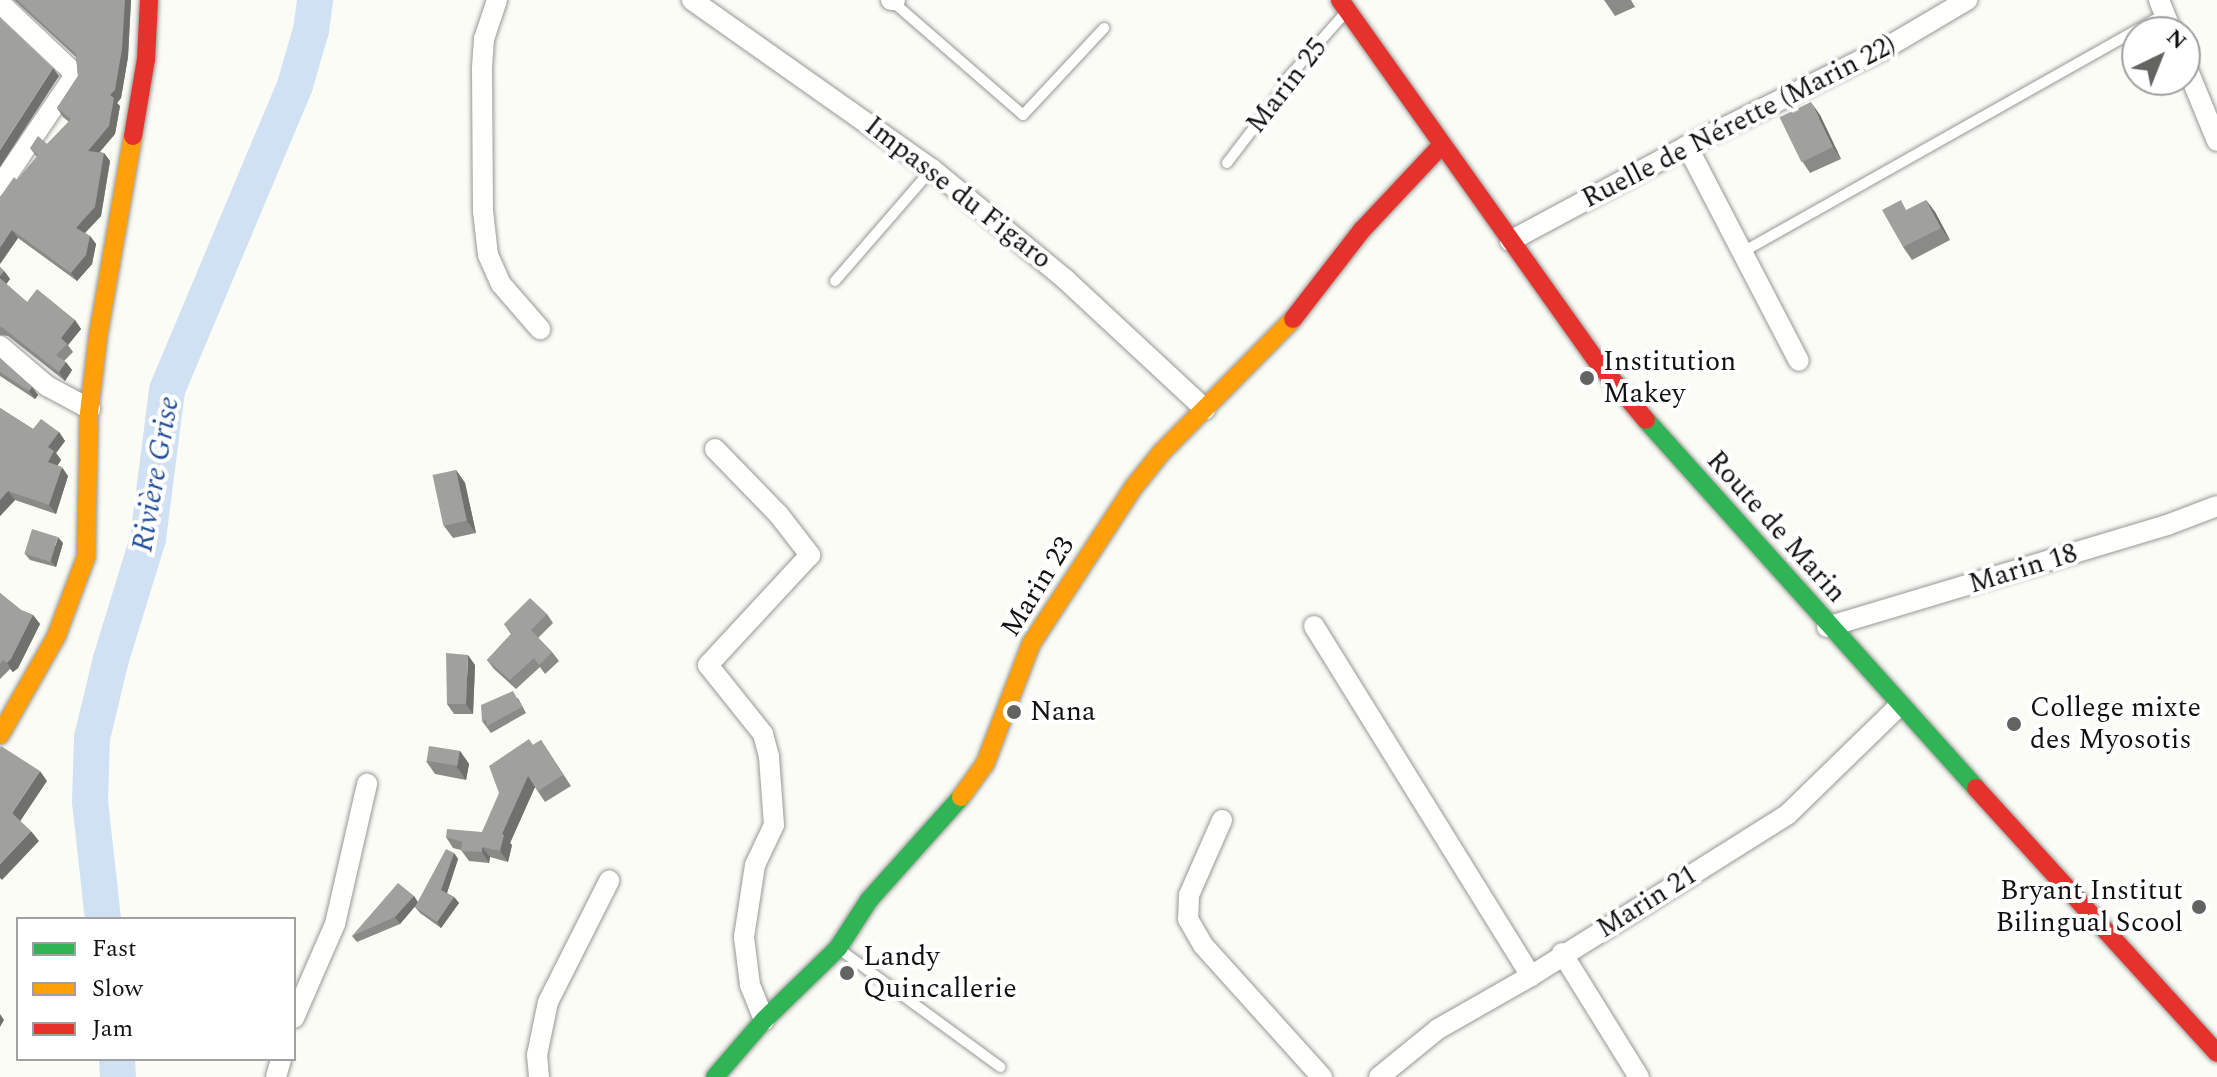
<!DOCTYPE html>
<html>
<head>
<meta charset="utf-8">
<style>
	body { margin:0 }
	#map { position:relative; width:2217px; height:1077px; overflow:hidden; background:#fcfcf7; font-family:Spectral,serif }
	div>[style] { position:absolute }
	.river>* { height:36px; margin:-18px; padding:0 18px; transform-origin:18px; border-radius:18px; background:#d0e1f4 }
	.roads { filter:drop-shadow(0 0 2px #979795) drop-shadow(0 0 2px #979795) }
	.lane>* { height:10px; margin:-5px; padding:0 5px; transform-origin:5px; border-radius:5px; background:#fffffe }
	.street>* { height:20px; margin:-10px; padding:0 10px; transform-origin:10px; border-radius:10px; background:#fffffe }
	.fast>* { height:18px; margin:-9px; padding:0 9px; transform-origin:9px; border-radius:9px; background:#30b455 }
	.slow>* { height:18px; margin:-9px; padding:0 9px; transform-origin:9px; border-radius:9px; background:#ff9f0a }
	.jam>* { height:18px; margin:-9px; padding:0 9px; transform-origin:9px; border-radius:9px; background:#e5322d }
	.wall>* { inset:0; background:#8a8a86 }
	.shaded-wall>* { inset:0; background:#70706d }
	.building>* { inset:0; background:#a0a09c; transform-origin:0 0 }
	.dots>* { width:22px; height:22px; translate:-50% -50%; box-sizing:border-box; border:4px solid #fff; border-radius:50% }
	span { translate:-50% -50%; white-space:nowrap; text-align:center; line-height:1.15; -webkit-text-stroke:8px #fff; paint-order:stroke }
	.street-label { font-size:28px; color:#111 }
	.poi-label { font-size:28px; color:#111 }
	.left { translate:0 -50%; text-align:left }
	.right { translate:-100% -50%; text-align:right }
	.water-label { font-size:30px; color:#22509b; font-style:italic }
	.legend { position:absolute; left:16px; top:917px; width:280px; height:144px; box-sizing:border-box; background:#fff; border:2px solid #a0a0a0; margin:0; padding:10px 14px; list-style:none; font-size:24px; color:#111 }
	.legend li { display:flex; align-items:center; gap:16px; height:40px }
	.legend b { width:40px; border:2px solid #a0a0a0 }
	.north { position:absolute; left:2121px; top:16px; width:80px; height:80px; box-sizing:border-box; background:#fff; border:2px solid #a0a0a0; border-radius:50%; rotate:43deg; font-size:22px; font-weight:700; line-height:32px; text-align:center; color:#111 }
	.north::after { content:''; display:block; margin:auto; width:28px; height:36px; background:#636362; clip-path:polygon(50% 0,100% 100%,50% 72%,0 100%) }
</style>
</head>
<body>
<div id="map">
	<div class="river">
		<div style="left:103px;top:919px;width:118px;rotate:-96.3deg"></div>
		<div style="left:90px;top:802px;width:64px;rotate:-88.2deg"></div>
		<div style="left:92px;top:738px;width:81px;rotate:-76.5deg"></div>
		<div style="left:111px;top:659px;width:126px;rotate:-72.9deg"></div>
		<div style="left:148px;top:539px;width:150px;rotate:-82.7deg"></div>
		<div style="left:167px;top:390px;width:331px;rotate:-67.2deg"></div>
		<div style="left:295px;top:85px;width:57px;rotate:-73.8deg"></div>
		<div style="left:311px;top:30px;width:30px;rotate:-82deg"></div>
		<div style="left:117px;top:1059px;width:18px;rotate:87deg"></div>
	</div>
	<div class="roads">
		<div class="lane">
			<div style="left:893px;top:2px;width:172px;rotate:41deg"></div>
			<div style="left:1023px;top:115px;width:119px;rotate:-47deg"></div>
			<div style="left:1227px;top:163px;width:91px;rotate:-52.6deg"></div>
			<div style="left:1282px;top:91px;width:12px;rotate:-70deg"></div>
			<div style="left:1286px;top:80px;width:91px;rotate:-48.6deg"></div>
			<div style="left:1741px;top:253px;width:487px;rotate:-29.4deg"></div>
			<div style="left:835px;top:281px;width:148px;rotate:-49.1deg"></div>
			<div style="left:839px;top:949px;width:200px;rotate:36.2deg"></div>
		</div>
		<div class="street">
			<div style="left:497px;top:0;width:41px;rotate:108.4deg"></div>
			<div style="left:484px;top:39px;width:31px;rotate:94deg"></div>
			<div style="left:482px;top:70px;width:141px;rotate:89.6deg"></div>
			<div style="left:483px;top:211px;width:44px;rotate:83.5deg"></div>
			<div style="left:488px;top:255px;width:32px;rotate:66deg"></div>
			<div style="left:501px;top:284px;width:60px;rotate:49.1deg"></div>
			<div style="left:692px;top:0;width:294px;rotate:35.2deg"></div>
			<div style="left:932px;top:169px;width:174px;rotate:39.6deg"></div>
			<div style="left:1066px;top:280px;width:190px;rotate:42.9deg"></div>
			<div style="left:891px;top:0;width:4px"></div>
			<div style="left:2159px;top:0;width:35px;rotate:68deg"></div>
			<div style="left:0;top:3px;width:99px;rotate:43.4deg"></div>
			<div style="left:72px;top:71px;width:7px;rotate:82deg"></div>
			<div style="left:73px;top:78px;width:130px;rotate:124.1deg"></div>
			<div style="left:2185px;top:63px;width:84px;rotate:67.7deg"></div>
			<div style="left:1687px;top:146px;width:242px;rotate:62.5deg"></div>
			<div style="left:1510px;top:241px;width:201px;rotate:-28.2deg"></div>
			<div style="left:1687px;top:146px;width:225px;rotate:-26.3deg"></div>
			<div style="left:1889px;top:46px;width:91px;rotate:-30.5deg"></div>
			<div style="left:0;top:346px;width:62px;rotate:40.4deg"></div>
			<div style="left:47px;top:386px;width:49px;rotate:28.1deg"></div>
			<div style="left:715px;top:449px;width:92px;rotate:45.9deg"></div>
			<div style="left:779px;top:515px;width:51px;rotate:52.2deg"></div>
			<div style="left:810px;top:555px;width:150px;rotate:132.8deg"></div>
			<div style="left:708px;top:665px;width:88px;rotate:51.4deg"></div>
			<div style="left:763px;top:734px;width:24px;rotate:75deg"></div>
			<div style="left:769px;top:757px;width:68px;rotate:85.8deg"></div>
			<div style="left:774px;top:825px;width:44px;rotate:115.4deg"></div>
			<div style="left:755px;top:865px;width:73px;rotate:98.7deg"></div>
			<div style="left:744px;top:937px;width:48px;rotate:82.9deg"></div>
			<div style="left:750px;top:985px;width:38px;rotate:68deg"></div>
			<div style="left:1314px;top:626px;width:412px;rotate:58.2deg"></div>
			<div style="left:1827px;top:627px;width:355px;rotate:-16.7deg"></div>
			<div style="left:2167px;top:525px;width:53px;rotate:-20.8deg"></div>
			<div style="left:1222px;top:820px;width:82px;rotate:113.7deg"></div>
			<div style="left:1189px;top:895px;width:24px;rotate:92deg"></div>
			<div style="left:1188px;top:919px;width:30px;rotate:60deg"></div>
			<div style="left:1203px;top:945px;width:178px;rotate:48deg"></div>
			<div style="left:1562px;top:953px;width:146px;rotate:58.2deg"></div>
			<div style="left:294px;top:1018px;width:103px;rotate:-66.4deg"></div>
			<div style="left:335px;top:924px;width:144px;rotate:-77.1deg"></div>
			<div style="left:276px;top:1077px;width:19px;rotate:-74deg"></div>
			<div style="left:539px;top:1077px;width:22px;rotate:-95deg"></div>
			<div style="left:537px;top:1055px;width:54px;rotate:-78.3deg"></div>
			<div style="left:548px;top:1002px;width:136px;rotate:-63.2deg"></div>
			<div style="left:1379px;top:1077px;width:76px;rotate:-39.1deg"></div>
			<div style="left:1438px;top:1029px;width:107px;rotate:-29.7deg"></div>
			<div style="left:1531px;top:976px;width:304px;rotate:-32.2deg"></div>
			<div style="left:1788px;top:814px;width:155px;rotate:-44.2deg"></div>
		</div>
		<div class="fast">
			<div style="left:1646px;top:420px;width:494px;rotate:48.1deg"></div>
			<div style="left:715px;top:1077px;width:75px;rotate:-49.3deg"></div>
			<div style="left:764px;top:1020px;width:103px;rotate:-44.2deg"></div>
			<div style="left:838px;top:948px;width:57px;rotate:-57.1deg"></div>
			<div style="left:869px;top:900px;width:138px;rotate:-48.2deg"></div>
		</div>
		<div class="slow">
			<div style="left:0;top:735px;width:113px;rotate:-60.3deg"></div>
			<div style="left:56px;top:637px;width:85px;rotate:-69.4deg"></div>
			<div style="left:86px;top:557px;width:144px;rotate:-88.8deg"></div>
			<div style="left:89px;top:413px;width:78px;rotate:-83.3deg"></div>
			<div style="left:98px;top:336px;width:203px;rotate:-80.1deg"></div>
			<div style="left:961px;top:797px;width:41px;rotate:-54deg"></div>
			<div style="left:985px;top:764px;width:129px;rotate:-69deg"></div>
			<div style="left:1031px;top:644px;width:186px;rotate:-56.8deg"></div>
			<div style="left:1133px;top:488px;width:45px;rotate:-51.3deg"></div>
			<div style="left:1161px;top:453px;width:188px;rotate:-45.4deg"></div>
		</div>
		<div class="jam">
			<div style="left:1340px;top:0;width:447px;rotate:54.6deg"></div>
			<div style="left:1599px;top:364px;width:73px;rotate:50deg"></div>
			<div style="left:133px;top:136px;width:78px;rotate:-80.4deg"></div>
			<div style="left:146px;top:59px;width:59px;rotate:-87.1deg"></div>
			<div style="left:1293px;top:319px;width:113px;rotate:-52.2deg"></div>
			<div style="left:1362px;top:230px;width:115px;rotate:-46.8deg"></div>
			<div style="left:1976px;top:788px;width:358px;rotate:47.7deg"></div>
		</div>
	</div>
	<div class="wall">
		<div style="clip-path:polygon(14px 0,131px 0,128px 57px,121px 98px,117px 103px,120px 106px,115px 134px,99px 152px,104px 153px,110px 161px,101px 216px,85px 233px,90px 236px,96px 244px,92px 264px,77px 281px,18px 238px,0 264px,17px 180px,37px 157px,30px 148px,47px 144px,69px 122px,63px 117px,57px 108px,78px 76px,76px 57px)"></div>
		<div style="clip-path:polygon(1604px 0,1631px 0,1635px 7px,1615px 16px)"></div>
		<div style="clip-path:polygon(1820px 115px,1841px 159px,1810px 173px,1802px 161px)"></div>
		<div style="clip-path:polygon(1926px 200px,1935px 212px,1950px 240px,1912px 260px,1903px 247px)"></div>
		<div style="clip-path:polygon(0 267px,4px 271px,10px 279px,6px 284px,27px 302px,75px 320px,81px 329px,68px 345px,73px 352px,64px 361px,72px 370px,65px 381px,8px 336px,0 335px)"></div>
		<div style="clip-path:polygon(0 358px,32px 387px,38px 395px,35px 399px,0 376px)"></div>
		<div style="clip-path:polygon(0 408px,33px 429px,59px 432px,65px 441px,56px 453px,61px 460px,57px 466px,68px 476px,56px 514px,15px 500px,0 516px)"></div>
		<div style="clip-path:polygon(456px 470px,465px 483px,476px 533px,453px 538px,444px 526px)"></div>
		<div style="clip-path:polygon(63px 543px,56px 567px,30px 560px,25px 554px)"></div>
		<div style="clip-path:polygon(0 593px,21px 610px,33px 615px,40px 624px,18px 668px,13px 672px,10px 669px,0 679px)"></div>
		<div style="clip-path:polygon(547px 614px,553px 623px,538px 638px,552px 652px,559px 661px,545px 674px,540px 667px,516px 689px,494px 669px,487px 660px,511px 634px,504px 624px)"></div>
		<div style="clip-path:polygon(475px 665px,473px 714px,454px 714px,447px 704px)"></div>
		<div style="clip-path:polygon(518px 698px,526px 713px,491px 733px,482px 721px)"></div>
		<div style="clip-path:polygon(541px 740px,571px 786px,545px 802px,535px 787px,510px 843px,512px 845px,508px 862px,490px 857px,489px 863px,469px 861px,461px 850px,453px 848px,446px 837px,482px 832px,533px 745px)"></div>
		<div style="clip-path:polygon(460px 751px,469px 764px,466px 780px,435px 774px,426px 761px)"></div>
		<div style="clip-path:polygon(454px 853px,458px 859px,447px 893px,454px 897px,459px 903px,441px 928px,420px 913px,415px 907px,416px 905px,400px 924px,357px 942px,352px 936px,414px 896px,418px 902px)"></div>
	</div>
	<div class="shaded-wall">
		<div style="clip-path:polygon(125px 0,131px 0,128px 57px,121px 98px,117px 103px,120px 106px,115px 134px,94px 159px,88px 151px,110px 95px)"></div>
		<div style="clip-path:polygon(53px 68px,59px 76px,0 167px,0 150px)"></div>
		<div style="clip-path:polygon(1811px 102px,1820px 115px,1841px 159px,1833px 147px)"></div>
		<div style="clip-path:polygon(104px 153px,110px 161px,101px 216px,82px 236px,76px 228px)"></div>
		<div style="clip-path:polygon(1926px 200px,1935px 212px,1950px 240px,1941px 228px)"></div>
		<div style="clip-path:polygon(12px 230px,18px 238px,0 264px,0 247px)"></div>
		<div style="clip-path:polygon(90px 236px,96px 244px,92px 264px,77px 281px,71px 273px)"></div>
		<div style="clip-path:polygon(4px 271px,10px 279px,5px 286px,0 279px,0 276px)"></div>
		<div style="clip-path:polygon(75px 320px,81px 329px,68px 345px,61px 338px)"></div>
		<div style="clip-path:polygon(66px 362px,72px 370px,65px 381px,59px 372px)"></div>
		<div style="clip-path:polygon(32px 387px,38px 395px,35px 399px,29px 391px)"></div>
		<div style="clip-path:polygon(59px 432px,65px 441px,56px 453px,61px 460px,54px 471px,48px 462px,48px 447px)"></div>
		<div style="clip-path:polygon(62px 467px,68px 476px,56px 514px,49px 505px)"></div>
		<div style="clip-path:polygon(456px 470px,465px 483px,476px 533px,467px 521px)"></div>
		<div style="clip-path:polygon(8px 491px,15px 500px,0 516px,0 500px)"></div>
		<div style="clip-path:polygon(58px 537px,63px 543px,56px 567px,51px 561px)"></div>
		<div style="clip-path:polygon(33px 615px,40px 624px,18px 668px,13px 672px,7px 663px)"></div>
		<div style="clip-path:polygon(468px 655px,475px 665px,473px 714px,466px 704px)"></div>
		<div style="clip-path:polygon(460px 751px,469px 764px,466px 780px,457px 767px)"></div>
		<div style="clip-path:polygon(40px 771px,47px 781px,19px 823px,12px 813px)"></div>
		<div style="clip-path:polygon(528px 776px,535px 787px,510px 843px,512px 845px,508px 862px,500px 851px,502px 834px)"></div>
		<div style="clip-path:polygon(31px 831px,39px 841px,2px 880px,0 878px,0 864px)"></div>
		<div style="clip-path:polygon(482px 847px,490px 857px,489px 863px,482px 852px)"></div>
		<div style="clip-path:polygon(454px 853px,458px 859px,446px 896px,441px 890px)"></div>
		<div style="clip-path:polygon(414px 896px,418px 903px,400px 924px,395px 917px)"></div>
		<div style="clip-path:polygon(454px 897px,459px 903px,441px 928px,437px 922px)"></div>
		<div style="clip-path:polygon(0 1014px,4px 1020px,0 1027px)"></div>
	</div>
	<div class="building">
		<div style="clip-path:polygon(17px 0,125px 0,122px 49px,115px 90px,110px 95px,114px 98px,109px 126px,88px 151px,104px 153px,95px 207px,76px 228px,90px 236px,86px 255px,71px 273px,12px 230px,0 247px,0 197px,14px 177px,17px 180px,38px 155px,30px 148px,38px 136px,47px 144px,71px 119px,57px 108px,78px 76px,76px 54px)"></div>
		<div style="clip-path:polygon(0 18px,53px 68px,0 150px)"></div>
		<div style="left:1811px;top:102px;width:50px;height:35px;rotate:64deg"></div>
		<div style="clip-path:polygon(1901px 200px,1906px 210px,1926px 200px,1941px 228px,1903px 247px,1882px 210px)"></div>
		<div style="clip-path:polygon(0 267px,4px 271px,0 276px)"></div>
		<div style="clip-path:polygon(0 278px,27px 302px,37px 289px,75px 320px,61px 338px,67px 344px,56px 355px,66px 362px,59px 372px,3px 328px,0 327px)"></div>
		<div style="clip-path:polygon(0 358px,32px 387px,29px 391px,0 372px)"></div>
		<div style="clip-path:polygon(0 408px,33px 429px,41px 419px,59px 432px,48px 447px,54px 451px,48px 462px,62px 467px,49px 505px,8px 491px,0 500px)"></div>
		<div style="left:456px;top:470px;width:52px;height:24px;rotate:78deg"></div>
		<div style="left:32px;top:529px;width:27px;height:26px;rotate:17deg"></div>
		<div style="clip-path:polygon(0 593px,21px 610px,33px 615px,11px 659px,7px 663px,3px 660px,0 664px)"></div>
		<div style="clip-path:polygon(530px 598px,547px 614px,531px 630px,552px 652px,539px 665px,534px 658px,510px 680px,487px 660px,512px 633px,504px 624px)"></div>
		<div style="clip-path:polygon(446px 653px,468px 655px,466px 704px,447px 704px)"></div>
		<div style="clip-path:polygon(513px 691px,522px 707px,487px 726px,486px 720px,482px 721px,481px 705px)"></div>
		<div style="clip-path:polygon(529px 739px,533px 745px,541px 740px,563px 775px,538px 791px,528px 776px,502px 834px,504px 835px,500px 851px,482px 847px,482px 852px,461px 851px,462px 842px,446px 837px,447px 829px,482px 832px,499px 793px,489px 766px)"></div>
		<div style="clip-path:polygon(1px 746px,40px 771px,12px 813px,31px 831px,0 864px,0 748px)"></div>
		<div style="left:429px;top:746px;width:31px;height:15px;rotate:9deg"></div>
		<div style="clip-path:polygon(446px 849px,454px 853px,441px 890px,454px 897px,437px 922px,415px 907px)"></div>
		<div style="clip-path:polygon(398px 883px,414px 896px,395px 917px,352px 936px)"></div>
	</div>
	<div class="dots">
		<div style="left:1587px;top:378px;background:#636362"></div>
		<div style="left:1014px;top:712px;background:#636362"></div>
		<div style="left:2014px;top:724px;background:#636362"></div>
		<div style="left:2199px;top:907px;background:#636362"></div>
		<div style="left:847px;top:973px;background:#636362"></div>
	</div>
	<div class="street-label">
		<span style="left:1287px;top:86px;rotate:-52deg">Marin 25</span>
		<span style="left:1739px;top:122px;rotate:-27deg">Ruelle de Nérette (Marin 22)</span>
		<span style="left:958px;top:193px;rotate:38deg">Impasse du Figaro</span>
		<span style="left:1776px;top:527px;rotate:48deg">Route de Marin</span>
		<span style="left:2023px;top:569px;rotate:-17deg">Marin 18</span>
		<span style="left:1038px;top:587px;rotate:-58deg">Marin 23</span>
		<span style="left:1647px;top:902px;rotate:-32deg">Marin 21</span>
	</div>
	<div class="poi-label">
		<span class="left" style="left:1603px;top:378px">Institution<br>Makey</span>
		<span class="left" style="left:2030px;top:724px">College mixte<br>des Myosotis</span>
		<span class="left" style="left:1030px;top:712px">Nana</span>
		<span class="right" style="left:2183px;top:907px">Bryant Institut<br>Bilingual Scool</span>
		<span class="left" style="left:863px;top:973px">Landy<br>Quincallerie</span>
	</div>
	<div class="water-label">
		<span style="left:156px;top:474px;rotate:-80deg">Rivière Grise</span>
	</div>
	<ul class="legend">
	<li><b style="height:10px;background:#30b455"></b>Fast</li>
	<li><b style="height:10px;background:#ff9f0a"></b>Slow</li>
	<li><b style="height:10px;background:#e5322d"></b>Jam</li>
	</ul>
	<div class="north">N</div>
</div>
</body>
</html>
